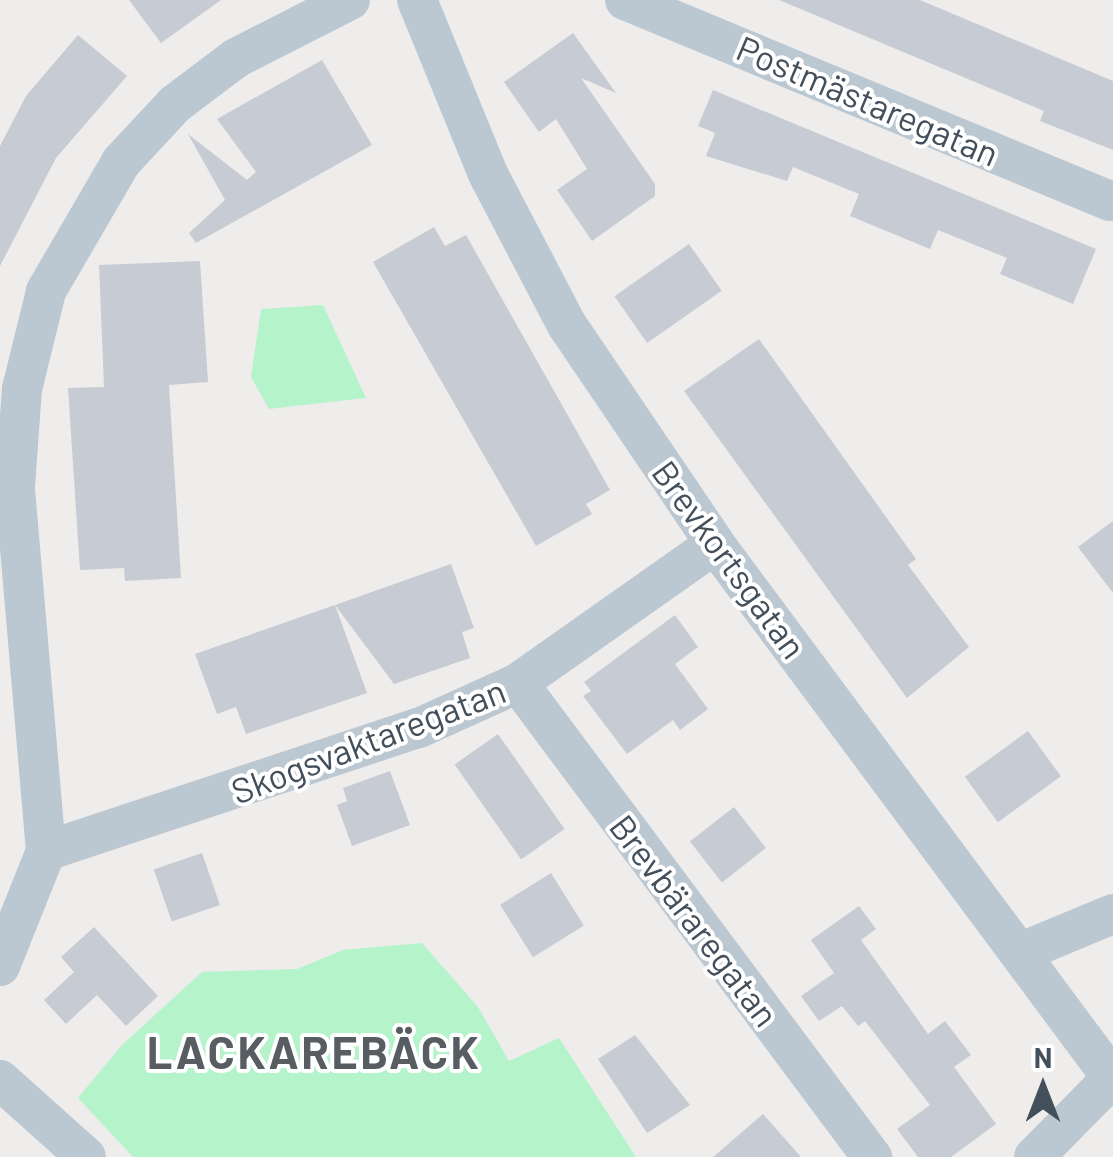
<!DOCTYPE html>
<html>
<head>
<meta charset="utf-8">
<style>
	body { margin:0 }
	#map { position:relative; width:1113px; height:1157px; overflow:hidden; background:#efecec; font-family:Barlow,sans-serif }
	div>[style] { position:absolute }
	.green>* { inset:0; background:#b5f3cb }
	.building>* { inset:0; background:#c7cbd3; transform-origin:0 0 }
	.street>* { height:40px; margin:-20px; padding:0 20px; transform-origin:20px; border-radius:20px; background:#bbc7d1 }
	span { translate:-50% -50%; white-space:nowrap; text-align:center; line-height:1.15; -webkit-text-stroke:8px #fff; paint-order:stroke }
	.street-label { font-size:35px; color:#43505b }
	.district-label { font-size:45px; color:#585d62; font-weight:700; letter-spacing:2.5px }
	.north { position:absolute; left:993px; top:1037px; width:100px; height:100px; -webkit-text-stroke:8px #fff; paint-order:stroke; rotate:0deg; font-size:28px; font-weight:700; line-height:40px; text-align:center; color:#43505b }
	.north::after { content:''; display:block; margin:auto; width:35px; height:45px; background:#43505b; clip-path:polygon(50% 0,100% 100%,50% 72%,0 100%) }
</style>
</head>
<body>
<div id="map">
	<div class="green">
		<div style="clip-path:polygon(323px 305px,366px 398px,269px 409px,251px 377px,261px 309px)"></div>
		<div style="clip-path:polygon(422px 943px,478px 1007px,509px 1061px,559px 1038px,636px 1157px,133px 1157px,78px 1098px,122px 1045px,202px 972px,297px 969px,343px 950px)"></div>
	</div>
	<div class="building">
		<div style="clip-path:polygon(129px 0,221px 0,161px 43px)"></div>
		<div style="clip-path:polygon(779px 0,920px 0,1113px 81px,1113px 150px,1040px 121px,1044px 111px)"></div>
		<div style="clip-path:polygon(573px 33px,616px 93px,581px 78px,655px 184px,655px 196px,592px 241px,557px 190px,587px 169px,556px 119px,539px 132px,504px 82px)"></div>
		<div style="clip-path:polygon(78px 35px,127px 76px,56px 158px,0 266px,0 146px,26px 96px)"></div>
		<div style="clip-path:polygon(322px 60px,372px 145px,196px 243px,189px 233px,225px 200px,188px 134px,247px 180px,256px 172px,217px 119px)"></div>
		<div style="clip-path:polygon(713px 90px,1096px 249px,1073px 304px,1000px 274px,1007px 258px,938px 230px,930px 249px,850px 216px,859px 194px,793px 167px,787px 181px,706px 156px,715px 133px,698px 126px)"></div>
		<div style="clip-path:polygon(434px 227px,445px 246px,466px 235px,610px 490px,586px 504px,592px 514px,536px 546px,373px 262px)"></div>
		<div style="left:689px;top:244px;width:57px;height:91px;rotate:55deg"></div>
		<div style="clip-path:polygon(200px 261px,208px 382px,169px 385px,181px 578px,125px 581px,124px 568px,80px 570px,68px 388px,104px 387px,99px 265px)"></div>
		<div style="clip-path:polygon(759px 339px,916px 559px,908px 565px,969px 647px,907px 698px,684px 391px)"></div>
		<div style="clip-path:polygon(1113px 521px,1113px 593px,1078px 547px)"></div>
		<div style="clip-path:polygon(451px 564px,474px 628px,462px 632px,470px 658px,394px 684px,335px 605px)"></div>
		<div style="clip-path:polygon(335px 605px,367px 693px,246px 734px,236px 707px,217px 714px,195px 654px)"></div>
		<div style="clip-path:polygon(675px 615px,698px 647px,675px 664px,708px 709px,680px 730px,673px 720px,627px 754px,583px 696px,591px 691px,584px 682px)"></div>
		<div style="left:1028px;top:731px;width:56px;height:78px;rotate:54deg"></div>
		<div style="left:498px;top:734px;width:116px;height:53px;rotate:55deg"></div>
		<div style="clip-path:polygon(390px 771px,410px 825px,352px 846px,337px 805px,347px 801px,343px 788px)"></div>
		<div style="left:734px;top:807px;width:52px;height:56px;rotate:52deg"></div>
		<div style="left:202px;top:853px;width:55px;height:51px;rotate:71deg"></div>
		<div style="left:551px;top:873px;width:62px;height:60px;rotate:58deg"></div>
		<div style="clip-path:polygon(859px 906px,876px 929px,861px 940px,928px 1034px,945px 1021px,971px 1055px,954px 1067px,996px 1124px,951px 1157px,918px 1157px,897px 1129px,930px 1105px,865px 1021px,858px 1026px,842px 1006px,819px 1021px,801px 996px,834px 973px,811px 940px)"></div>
		<div style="clip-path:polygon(94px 927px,158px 996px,126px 1026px,97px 995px,66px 1024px,44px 1000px,74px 972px,61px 957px)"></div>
		<div style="clip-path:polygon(635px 1035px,690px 1105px,647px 1133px,598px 1059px)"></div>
		<div style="clip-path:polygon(763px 1114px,801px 1157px,713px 1157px)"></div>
	</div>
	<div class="street">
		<div style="left:417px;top:0;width:188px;rotate:67.8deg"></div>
		<div style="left:488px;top:174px;width:170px;rotate:62.4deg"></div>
		<div style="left:567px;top:325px;width:264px;rotate:55.9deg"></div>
		<div style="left:715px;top:544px;width:665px;rotate:53.37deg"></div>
		<div style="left:1112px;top:1078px;width:111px;rotate:134.6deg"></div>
		<div style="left:625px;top:0;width:525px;rotate:22.51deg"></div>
		<div style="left:518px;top:683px;width:592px;rotate:53.25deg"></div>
		<div style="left:46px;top:851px;width:393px;rotate:-18.3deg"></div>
		<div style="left:419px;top:728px;width:109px;rotate:-24.4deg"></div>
		<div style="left:518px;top:683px;width:241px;rotate:-35.2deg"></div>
		<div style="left:1024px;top:951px;width:96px;rotate:-22.6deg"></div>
		<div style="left:0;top:966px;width:124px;rotate:-68.2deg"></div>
		<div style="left:46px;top:851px;width:366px;rotate:-94.9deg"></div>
		<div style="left:15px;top:486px;width:97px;rotate:-85.9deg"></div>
		<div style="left:22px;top:389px;width:101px;rotate:-76.2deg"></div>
		<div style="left:46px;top:291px;width:149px;rotate:-59.8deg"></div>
		<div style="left:121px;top:162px;width:79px;rotate:-47deg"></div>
		<div style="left:175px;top:104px;width:76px;rotate:-37deg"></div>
		<div style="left:236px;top:58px;width:128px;rotate:-27deg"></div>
		<div style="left:0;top:1080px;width:115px;rotate:41.8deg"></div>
	</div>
	<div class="street-label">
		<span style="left:868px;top:100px;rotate:23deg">Postmästaregatan</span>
		<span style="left:730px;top:559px;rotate:54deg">Brevkortsgatan</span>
		<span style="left:368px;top:740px;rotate:-21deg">Skogsvaktaregatan</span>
		<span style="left:695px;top:920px;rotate:53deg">Brevbäraregatan</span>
	</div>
	<div class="district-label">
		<span style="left:314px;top:1052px">LACKAREBÄCK</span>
	</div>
	<div class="north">N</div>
</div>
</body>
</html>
